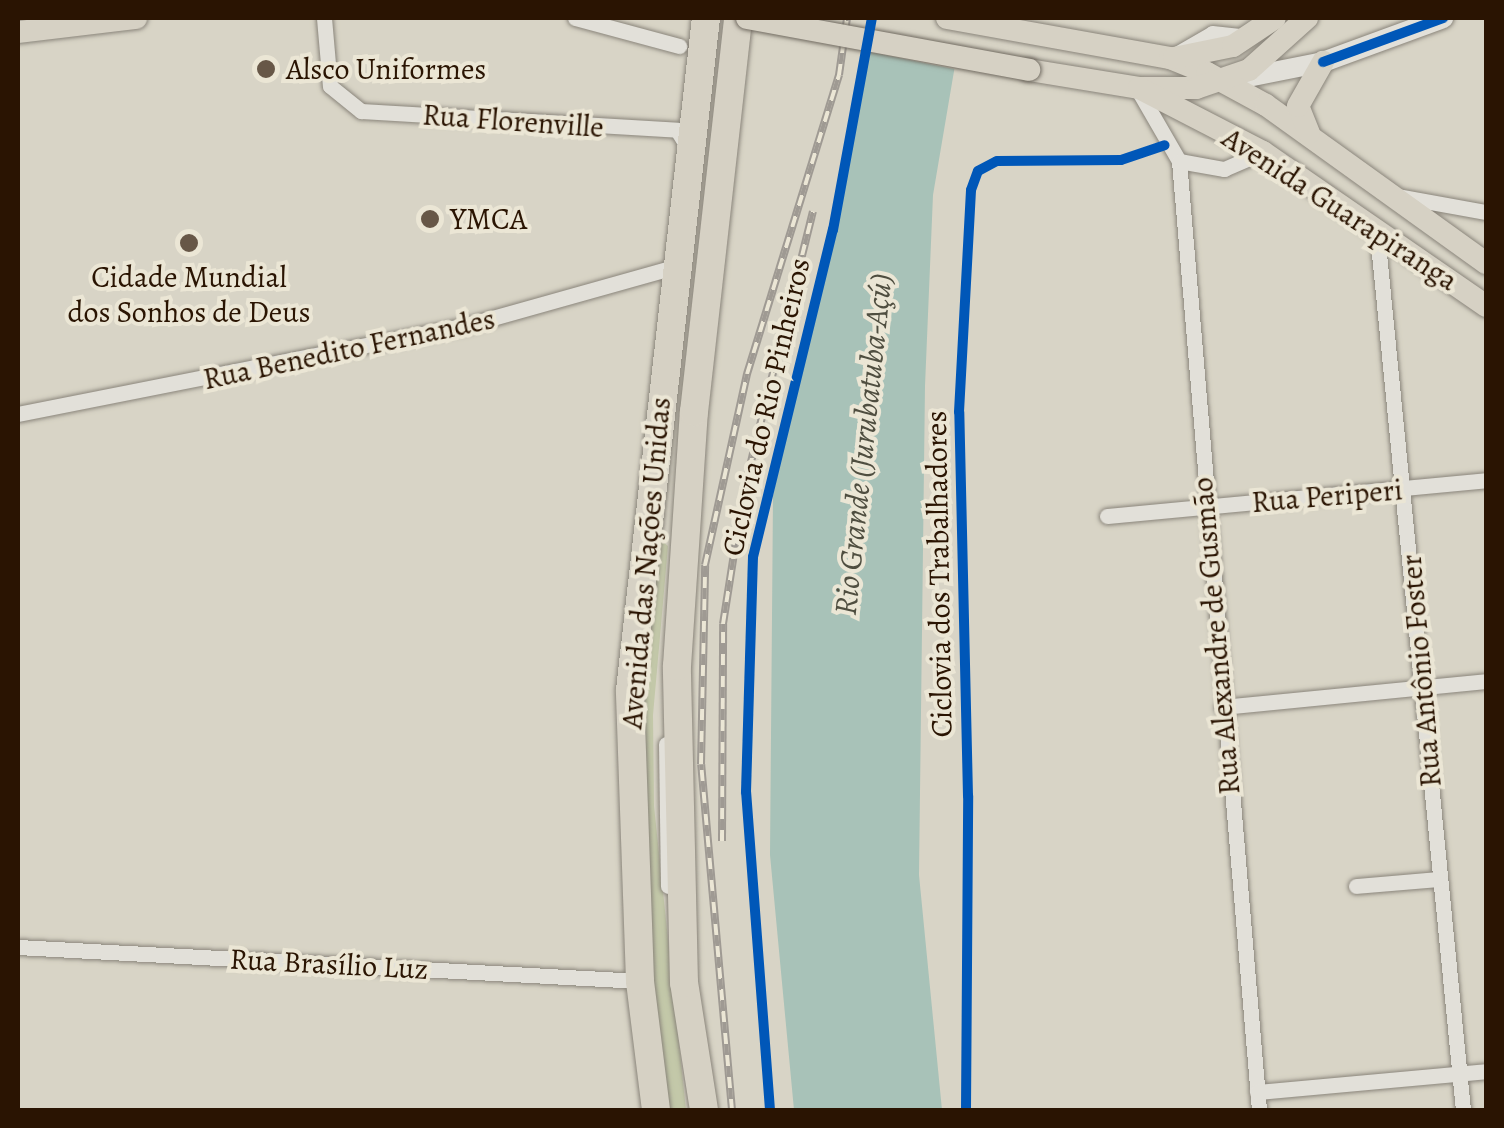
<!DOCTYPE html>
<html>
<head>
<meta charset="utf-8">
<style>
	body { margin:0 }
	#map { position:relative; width:1504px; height:1128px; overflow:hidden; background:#d8d4c6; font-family:Alegreya,serif }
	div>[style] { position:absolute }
	.green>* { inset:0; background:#c3c8a9 }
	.water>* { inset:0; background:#a8c2b8 }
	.pier>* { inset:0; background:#d8d4c6 }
	.roads { filter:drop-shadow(0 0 2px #8a857b) drop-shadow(0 0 2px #8a857b) }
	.street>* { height:15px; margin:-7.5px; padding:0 7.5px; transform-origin:7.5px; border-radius:7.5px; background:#e2e0d9 }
	.secondary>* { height:20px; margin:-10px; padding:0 10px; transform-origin:10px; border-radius:10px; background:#e2e0d9 }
	.primary>* { height:22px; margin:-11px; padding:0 11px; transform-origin:11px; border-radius:11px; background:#d6d1c4 }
	.highway>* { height:28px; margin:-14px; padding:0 14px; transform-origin:14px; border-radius:14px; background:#d6d1c4 }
	.rail>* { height:8px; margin-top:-4px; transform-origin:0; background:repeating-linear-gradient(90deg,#ebe6d5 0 11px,#9f9a93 0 22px); box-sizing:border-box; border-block:2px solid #9f9a93 }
	.bridges { filter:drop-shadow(0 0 2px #716b61) drop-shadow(0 0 2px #716b61) }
	.primary-bridge>* { height:22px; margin:-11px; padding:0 11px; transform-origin:11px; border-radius:11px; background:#d6d1c4 }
	.cycleway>* { height:10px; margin:-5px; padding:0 5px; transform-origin:5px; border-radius:5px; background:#0057b8 }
	.dots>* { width:28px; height:28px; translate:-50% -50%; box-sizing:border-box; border:5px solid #ebe6d5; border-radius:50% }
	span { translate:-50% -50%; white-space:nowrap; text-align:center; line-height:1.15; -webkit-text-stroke:8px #ebe6d5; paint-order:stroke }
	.poi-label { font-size:30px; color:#2a1402 }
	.left { translate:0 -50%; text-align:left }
	.street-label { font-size:30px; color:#2a1402 }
	.water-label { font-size:32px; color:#4f4e40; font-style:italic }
	.frame { position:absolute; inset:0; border:20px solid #2a1402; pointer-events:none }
</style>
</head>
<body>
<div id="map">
	<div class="green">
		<div style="clip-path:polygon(657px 537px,668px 546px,653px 715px,654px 806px,686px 1110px,668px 1110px,649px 958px,640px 730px)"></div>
	</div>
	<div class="water">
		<div style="clip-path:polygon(875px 18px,963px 18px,933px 195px,925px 386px,919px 875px,942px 1110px,794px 1110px,770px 855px,773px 496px)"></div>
	</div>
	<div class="pier">
		<div style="clip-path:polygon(870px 18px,968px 18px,959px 70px,865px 51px)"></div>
	</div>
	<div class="roads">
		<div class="street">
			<div style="left:324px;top:18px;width:68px;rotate:85deg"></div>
			<div style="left:330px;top:86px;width:40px;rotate:39deg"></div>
			<div style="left:361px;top:111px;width:317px;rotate:3.4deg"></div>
			<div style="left:677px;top:130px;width:25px;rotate:58deg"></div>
			<div style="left:575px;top:18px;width:108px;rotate:15.1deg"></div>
			<div style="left:1178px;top:53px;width:39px;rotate:-30deg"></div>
			<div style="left:1212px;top:33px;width:37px;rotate:6deg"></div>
			<div style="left:1138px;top:90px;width:82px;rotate:60deg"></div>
			<div style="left:1179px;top:161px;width:46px;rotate:10.1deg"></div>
			<div style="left:1224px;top:169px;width:43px;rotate:-23.6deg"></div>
			<div style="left:1179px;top:161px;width:952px;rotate:85.18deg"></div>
			<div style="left:1397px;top:196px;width:90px;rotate:10.2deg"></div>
			<div style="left:1377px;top:233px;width:881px;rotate:84.4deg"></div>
			<div style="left:18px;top:414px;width:455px;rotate:-11.2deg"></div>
			<div style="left:464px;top:326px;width:221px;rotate:-15.7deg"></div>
			<div style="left:1107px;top:516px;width:381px;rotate:-5.4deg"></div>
			<div style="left:1222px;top:707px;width:265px;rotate:-5.6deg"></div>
			<div style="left:666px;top:744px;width:142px;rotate:89.2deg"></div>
			<div style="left:1356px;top:886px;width:84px;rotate:-4.8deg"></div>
			<div style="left:18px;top:947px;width:623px;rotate:3.13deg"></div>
			<div style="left:1257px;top:1092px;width:230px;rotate:-5.2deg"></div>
		</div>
		<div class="secondary">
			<div style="left:1233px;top:80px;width:92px;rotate:-11.3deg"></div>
			<div style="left:1323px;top:62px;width:128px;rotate:-20.1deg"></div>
		</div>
		<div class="primary">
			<div style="left:947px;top:18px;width:227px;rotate:10.2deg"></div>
			<div style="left:1170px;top:58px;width:40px;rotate:22deg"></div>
			<div style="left:1207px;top:73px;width:67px;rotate:28.5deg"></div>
			<div style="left:1266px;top:105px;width:271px;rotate:35.7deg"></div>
			<div style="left:18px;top:32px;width:119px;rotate:-6.8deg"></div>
			<div style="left:1174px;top:58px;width:60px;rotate:-11.5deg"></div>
			<div style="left:1233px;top:46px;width:50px;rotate:-33.7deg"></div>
			<div style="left:1029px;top:70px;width:111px;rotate:9.3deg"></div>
			<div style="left:1139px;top:88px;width:57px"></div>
			<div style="left:1196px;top:88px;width:56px;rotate:-18.8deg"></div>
			<div style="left:1249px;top:70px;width:78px;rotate:-41.9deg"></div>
			<div style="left:1139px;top:88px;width:140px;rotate:27.3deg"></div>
			<div style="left:1263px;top:152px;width:271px;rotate:34.6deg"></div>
			<div style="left:1309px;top:133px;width:29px;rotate:-112deg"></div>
			<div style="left:1298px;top:106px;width:51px;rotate:-60.4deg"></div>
		</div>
		<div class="highway">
			<div style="left:656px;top:1110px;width:130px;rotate:-97.1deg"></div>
			<div style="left:640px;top:981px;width:291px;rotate:-92deg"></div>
			<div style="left:630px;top:690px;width:676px;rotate:-83.55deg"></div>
			<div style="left:704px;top:1110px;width:129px;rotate:-98.9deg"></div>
			<div style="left:684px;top:983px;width:317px;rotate:-91.3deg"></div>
			<div style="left:677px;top:666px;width:255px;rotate:-86.2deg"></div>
			<div style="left:694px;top:412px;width:396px;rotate:-83.6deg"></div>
		</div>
	</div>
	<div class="rail">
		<div style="left:722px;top:841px;width:217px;rotate:-89.7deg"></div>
		<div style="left:723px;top:624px;width:136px;rotate:-81.1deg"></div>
		<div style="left:744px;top:490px;width:287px;rotate:-76.1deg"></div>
		<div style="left:732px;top:1110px;width:347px;rotate:-95.1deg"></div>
		<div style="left:701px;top:764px;width:199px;rotate:-88.8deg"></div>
		<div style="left:705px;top:565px;width:196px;rotate:-77.6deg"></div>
		<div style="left:747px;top:374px;width:313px;rotate:-72.9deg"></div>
		<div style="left:839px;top:75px;width:58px;rotate:-82deg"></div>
	</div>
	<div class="bridges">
		<div class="primary-bridge">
			<div style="left:747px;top:18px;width:287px;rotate:10.4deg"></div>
		</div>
	</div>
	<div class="cycleway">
		<div style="left:1323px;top:62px;width:128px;rotate:-20.1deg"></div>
		<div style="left:770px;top:1110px;width:319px;rotate:-94.3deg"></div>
		<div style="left:746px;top:792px;width:235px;rotate:-88.3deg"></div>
		<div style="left:753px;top:557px;width:337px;rotate:-76.3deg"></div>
		<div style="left:833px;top:230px;width:216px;rotate:-79.6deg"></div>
		<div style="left:966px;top:1110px;width:314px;rotate:-89.6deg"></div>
		<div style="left:968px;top:796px;width:384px;rotate:-91.3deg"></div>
		<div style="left:959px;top:412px;width:222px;rotate:-86.9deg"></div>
		<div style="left:971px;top:190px;width:20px;rotate:-70deg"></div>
		<div style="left:978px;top:171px;width:21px;rotate:-28deg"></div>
		<div style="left:997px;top:161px;width:124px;rotate:-0.5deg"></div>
		<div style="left:1121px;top:160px;width:46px;rotate:-18.8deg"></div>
	</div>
	<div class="dots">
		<div style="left:266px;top:69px;background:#675747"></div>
		<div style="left:430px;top:219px;background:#675747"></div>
		<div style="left:189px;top:243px;background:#675747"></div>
	</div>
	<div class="poi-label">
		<span class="left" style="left:286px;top:69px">Alsco Uniformes</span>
		<span class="left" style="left:450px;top:219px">YMCA</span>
		<span style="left:189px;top:294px">Cidade Mundial<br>dos Sonhos de Deus</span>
	</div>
	<div class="street-label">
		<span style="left:513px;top:121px;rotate:4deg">Rua Florenville</span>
		<span style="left:1340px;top:209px;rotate:33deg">Avenida Guarapiranga</span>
		<span style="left:349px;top:349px;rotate:-12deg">Rua Benedito Fernandes</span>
		<span style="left:766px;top:407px;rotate:-77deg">Ciclovia do Rio Pinheiros</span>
		<span style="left:1327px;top:496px;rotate:-5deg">Rua Periperi</span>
		<span style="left:646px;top:563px;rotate:-85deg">Avenida das Nações Unidas</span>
		<span style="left:939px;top:574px;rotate:-91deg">Ciclovia dos Trabalhadores</span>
		<span style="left:1216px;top:636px;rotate:-95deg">Rua Alexandre de Gusmão</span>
		<span style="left:1421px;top:671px;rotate:-95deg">Rua Antônio Foster</span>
		<span style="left:329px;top:964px;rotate:3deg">Rua Brasílio Luz</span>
	</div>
	<div class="water-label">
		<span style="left:863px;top:444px;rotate:-84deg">Rio Grande (Jurubatuba-Açú)</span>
	</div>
	<div class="frame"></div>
</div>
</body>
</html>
